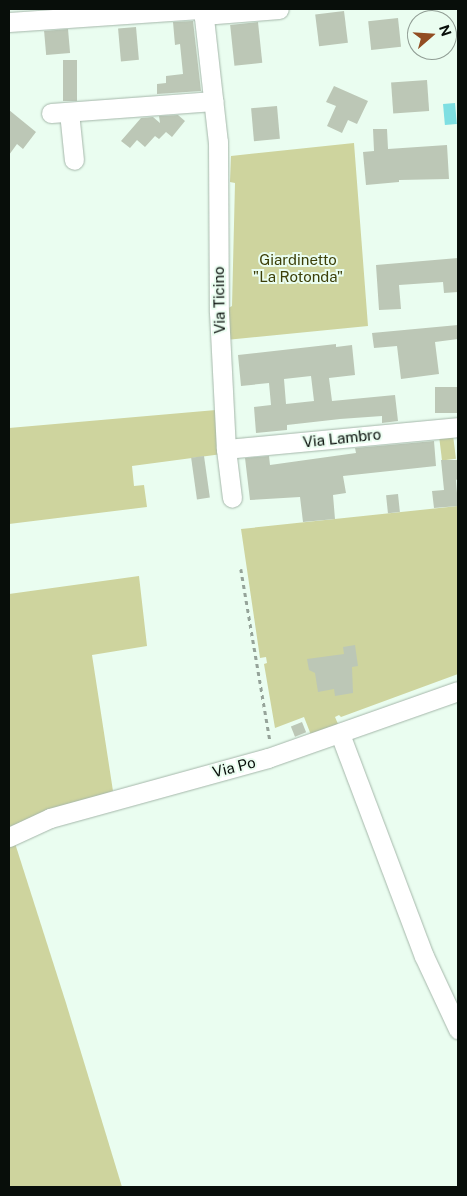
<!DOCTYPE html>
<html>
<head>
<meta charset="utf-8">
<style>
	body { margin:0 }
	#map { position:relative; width:467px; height:1196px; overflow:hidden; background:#eafdf0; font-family:"Public Sans",sans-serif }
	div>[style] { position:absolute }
	.green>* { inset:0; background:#ced49e; transform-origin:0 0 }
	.water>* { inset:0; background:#7edfe2; transform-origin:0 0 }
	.building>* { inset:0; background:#bcc7b6; transform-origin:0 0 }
	.path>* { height:2.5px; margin-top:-1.25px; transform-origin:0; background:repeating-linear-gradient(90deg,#95a399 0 4px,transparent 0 8px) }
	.roads { filter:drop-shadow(0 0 1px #a5b7aa) drop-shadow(0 0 1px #a5b7aa) }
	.minor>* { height:19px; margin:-9.5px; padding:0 9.5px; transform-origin:9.5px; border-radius:9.5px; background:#fff }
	span { translate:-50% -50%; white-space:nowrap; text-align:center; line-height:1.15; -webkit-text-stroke:4px #eafdf0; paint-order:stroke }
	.park-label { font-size:15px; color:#3c3f08 }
	.street-label { font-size:15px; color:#080e0a }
	.frame { position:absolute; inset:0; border:10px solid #080e0a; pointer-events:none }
	.north { position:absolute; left:407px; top:10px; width:50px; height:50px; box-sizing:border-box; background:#eafdf0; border:1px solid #909d94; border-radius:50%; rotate:71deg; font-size:14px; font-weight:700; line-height:20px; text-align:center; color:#080e0a }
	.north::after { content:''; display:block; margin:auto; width:18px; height:22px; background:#924d22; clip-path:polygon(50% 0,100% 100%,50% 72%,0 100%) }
</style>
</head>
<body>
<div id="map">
	<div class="green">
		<div style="clip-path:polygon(354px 143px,368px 326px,226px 340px,225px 310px,232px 306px,235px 183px,230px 182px,231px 156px)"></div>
		<div style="clip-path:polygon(216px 410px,222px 454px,132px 466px,134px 486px,144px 485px,147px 507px,9px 524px,9px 428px)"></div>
		<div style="left:453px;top:435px;width:24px;height:14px;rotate:83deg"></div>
		<div style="clip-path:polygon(458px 506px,458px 674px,341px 717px,339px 715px,335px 717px,338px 724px,311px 735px,304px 717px,275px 728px,264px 664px,267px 663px,266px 657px,260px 658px,241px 529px)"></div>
		<div style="clip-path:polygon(139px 576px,147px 646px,92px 655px,113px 791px,9px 827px,9px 594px)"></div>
		<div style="clip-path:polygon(13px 837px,66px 1003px,122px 1187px,9px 1187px,9px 839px)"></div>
	</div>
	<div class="water">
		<div style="left:455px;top:103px;width:21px;height:12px;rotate:85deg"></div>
	</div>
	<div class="building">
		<div style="left:344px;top:11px;width:32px;height:29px;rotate:83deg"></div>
		<div style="left:398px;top:18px;width:29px;height:30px;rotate:84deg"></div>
		<div style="clip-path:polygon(193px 21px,201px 91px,157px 94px,157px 84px,166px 83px,166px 76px,183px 74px,180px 44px,175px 45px,173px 22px)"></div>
		<div style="left:258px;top:22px;width:41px;height:28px;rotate:84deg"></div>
		<div style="left:136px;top:27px;width:33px;height:18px;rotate:85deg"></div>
		<div style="left:68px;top:29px;width:24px;height:24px;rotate:85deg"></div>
		<div style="left:63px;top:60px;width:14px;height:41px"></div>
		<div style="left:427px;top:80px;width:31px;height:36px;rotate:86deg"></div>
		<div style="clip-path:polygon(334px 86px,368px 101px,357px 124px,348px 120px,342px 133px,327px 126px,336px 106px,326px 102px)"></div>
		<div style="left:277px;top:106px;width:33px;height:26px;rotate:85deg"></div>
		<div style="clip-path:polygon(9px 110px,36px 132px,23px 149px,17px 144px,9px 155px)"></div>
		<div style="clip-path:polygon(178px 115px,185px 121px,172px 137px,166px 132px,159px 139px,155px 136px,145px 147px,137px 140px,130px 148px,121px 141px,141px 118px,153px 117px,160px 123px,159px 116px)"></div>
		<div style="clip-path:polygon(373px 129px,387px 129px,388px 149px,447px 145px,449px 179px,399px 180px,399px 182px,366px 185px,363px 152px,374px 151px)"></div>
		<div style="clip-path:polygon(458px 258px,458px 292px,444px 293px,443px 282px,399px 285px,401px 309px,379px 310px,376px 265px)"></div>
		<div style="clip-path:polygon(458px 325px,458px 339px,435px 342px,439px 374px,401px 379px,397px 346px,374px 348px,372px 333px)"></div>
		<div style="clip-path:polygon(evenodd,336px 344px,336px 347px,352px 345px,355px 375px,329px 378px,332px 401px,395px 395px,398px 421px,382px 423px,382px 416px,340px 419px,287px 425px,287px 430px,256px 433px,254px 407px,271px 405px,269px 383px,241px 386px,238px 355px,336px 344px,311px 376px,314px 401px,286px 404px,284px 379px,311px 376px)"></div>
		<div style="left:458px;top:387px;width:26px;height:23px;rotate:90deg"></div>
		<div style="clip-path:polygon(434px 441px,436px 466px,343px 476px,346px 493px,333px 495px,335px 519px,303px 522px,300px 497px,250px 500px,245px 458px,269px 456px,270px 465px,356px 453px,355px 448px)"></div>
		<div style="left:204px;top:456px;width:42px;height:13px;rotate:82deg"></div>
		<div style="clip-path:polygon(441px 460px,458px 460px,458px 479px,456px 480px,458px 506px,434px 508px,432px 491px,444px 490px)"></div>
		<div style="left:398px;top:494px;width:18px;height:12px;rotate:84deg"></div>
		<div style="clip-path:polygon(355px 645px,358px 666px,352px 667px,353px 693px,335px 696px,334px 689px,318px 692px,315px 673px,309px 670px,307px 659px,344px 654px,343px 647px)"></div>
		<div style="left:302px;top:722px;width:11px;height:12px;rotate:68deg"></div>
	</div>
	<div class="path">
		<div style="left:241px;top:569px;width:173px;rotate:80.4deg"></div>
	</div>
	<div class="roads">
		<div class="minor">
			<div style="left:203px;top:9px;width:134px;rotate:83.6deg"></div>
			<div style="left:218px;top:142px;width:170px;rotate:89.7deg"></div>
			<div style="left:219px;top:312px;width:137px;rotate:87.1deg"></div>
			<div style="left:226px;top:449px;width:49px;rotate:83deg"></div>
			<div style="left:203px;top:15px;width:76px;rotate:-4.5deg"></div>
			<div style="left:9px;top:22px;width:191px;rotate:-3.9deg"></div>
			<div style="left:69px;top:112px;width:48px;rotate:84.1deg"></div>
			<div style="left:51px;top:113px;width:163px;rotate:-4.2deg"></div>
			<div style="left:226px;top:449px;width:233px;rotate:-5.4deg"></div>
			<div style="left:340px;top:734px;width:237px;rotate:69.3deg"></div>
			<div style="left:424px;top:956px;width:81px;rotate:65deg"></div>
			<div style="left:9px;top:837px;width:45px;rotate:-24.9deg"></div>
			<div style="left:50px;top:818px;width:226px;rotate:-15.4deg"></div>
			<div style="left:268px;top:758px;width:201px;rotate:-19.4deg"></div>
		</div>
	</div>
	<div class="park-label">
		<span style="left:298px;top:268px">Giardinetto<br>"La Rotonda"</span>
	</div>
	<div class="street-label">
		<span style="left:219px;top:300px;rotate:-91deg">Via Ticino</span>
		<span style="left:342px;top:438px;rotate:-6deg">Via Lambro</span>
		<span style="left:234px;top:767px;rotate:-14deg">Via Po</span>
	</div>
	<div class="frame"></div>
	<div class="north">N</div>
</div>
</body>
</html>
